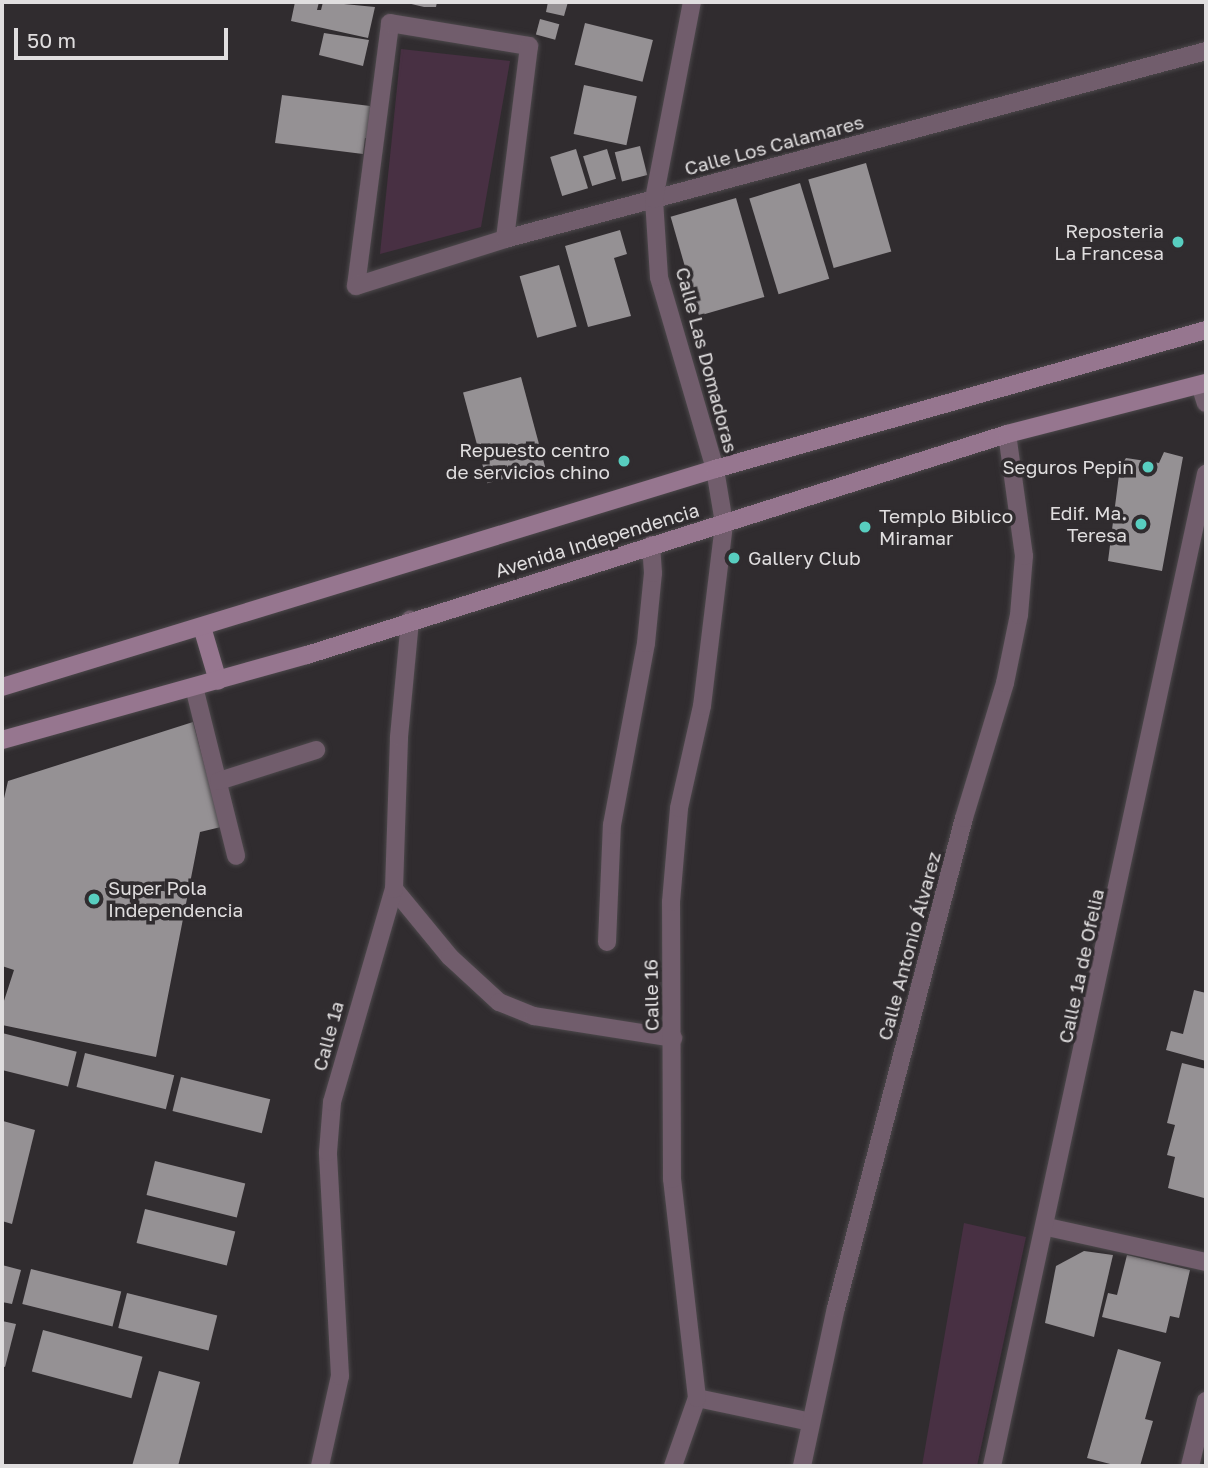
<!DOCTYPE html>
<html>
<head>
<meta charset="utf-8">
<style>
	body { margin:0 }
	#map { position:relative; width:1208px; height:1468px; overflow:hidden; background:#302c2f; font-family:"Golos Text",sans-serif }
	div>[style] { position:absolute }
	.green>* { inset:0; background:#483043 }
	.building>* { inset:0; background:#959194; transform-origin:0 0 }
	.roads { filter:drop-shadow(0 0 2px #4c484b) drop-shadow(0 0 2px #4c484b) }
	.lane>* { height:18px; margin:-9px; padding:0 9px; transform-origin:9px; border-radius:9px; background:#715d6c }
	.street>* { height:18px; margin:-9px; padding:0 9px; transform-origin:9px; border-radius:9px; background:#715d6c }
	.secondary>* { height:18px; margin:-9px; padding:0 9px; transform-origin:9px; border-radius:9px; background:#96768f }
	.dots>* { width:19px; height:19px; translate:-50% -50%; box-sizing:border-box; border:4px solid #302c2f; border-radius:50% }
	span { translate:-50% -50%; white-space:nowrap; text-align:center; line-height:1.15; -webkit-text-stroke:7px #302c2f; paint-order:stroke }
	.street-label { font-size:19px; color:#e0dedf }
	.poi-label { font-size:19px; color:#e0dedf }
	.right { translate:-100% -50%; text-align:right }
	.left { translate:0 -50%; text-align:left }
	.frame { position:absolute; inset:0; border:4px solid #e0dedf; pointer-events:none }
	.scale { position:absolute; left:14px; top:28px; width:214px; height:32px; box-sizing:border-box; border:4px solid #e0dedf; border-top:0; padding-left:9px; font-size:21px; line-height:24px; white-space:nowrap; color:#e0dedf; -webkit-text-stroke:5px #302c2f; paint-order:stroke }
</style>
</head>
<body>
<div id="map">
	<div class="green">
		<div style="clip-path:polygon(401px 49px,510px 61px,481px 227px,380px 254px)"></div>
		<div style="clip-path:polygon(964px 1223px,1026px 1237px,977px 1466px,922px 1466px)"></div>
	</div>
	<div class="building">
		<div style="clip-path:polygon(295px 2px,319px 2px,317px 10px,321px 10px,323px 2px,375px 7px,368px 38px,291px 21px)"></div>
		<div style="clip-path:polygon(403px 2px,437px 2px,436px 7px,424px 7px)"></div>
		<div style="clip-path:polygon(548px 2px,568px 2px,564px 16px,546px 12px)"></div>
		<div style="left:540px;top:19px;width:20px;height:16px;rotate:15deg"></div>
		<div style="left:585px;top:23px;width:70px;height:43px;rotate:14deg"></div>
		<div style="clip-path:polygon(324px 33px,369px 40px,363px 66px,319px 55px)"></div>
		<div style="left:584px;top:85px;width:54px;height:50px;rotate:12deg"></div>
		<div style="clip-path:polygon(282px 95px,370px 106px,370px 139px,365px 138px,363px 154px,275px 143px)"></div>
		<div style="left:640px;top:146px;width:30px;height:26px;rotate:76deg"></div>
		<div style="left:576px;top:149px;width:41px;height:27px;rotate:73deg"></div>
		<div style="left:607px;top:149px;width:31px;height:25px;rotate:73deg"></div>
		<div style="left:866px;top:163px;width:92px;height:60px;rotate:74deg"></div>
		<div style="left:800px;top:183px;width:100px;height:53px;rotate:73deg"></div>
		<div style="left:736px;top:198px;width:103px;height:68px;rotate:74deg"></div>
		<div style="clip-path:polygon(620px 230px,627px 254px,614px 258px,631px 316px,588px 327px,565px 246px)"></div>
		<div style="left:559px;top:265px;width:64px;height:41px;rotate:74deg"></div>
		<div style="left:521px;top:377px;width:94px;height:60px;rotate:75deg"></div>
		<div style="clip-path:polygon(1164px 452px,1183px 457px,1162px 571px,1108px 561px,1120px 467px,1126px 458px,1159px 463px)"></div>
		<div style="clip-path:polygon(193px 722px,221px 827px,200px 832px,156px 1057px,2px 1025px,2px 1007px,14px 970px,2px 966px,2px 807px,8px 781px)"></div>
		<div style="clip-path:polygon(1194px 990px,1206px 993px,1206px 1061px,1166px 1050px,1171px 1031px,1183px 1034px)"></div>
		<div style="left:2px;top:1033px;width:77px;height:36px;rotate:14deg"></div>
		<div style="left:85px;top:1053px;width:92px;height:35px;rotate:14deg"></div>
		<div style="clip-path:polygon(1182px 1063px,1206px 1069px,1204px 1198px,1168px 1188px,1175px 1157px,1167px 1155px,1175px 1125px,1167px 1123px)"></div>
		<div style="left:181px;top:1077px;width:92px;height:35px;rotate:14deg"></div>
		<div style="clip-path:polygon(3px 1121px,35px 1130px,12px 1224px,2px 1221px)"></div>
		<div style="left:155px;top:1161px;width:93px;height:35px;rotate:14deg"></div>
		<div style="left:145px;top:1209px;width:93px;height:35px;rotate:14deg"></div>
		<div style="clip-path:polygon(1084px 1251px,1113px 1255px,1094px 1337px,1045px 1323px,1056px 1266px)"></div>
		<div style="clip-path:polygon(1127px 1255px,1190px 1270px,1179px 1318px,1170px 1316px,1166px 1333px,1102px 1317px,1108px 1293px,1117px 1295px)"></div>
		<div style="clip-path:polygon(2px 1265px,21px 1270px,12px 1304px,2px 1302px)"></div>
		<div style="left:31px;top:1269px;width:93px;height:36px;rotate:14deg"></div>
		<div style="left:127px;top:1293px;width:93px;height:36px;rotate:14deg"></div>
		<div style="clip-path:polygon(2px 1321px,16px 1324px,5px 1367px,2px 1366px)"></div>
		<div style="left:43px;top:1330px;width:103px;height:43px;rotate:15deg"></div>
		<div style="clip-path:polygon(1118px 1349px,1161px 1362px,1145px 1419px,1153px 1421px,1140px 1466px,1118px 1466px,1087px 1458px)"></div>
		<div style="clip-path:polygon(159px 1371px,200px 1382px,178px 1466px,132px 1466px)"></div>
	</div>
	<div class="roads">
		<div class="lane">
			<div style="left:356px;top:286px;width:265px;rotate:-82.6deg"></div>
			<div style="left:390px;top:23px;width:141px;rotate:9.4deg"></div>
			<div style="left:529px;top:46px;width:194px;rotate:97.1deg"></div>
			<div style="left:194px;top:687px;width:174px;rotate:76deg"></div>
			<div style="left:219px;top:781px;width:102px;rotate:-17.7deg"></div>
		</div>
		<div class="street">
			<div style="left:356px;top:286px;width:156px;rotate:-17.5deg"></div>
			<div style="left:505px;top:239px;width:726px;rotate:-15.01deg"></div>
			<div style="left:1200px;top:385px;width:19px;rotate:72deg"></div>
			<div style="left:394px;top:889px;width:88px;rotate:50.5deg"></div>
			<div style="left:450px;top:957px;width:67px;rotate:42.6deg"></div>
			<div style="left:499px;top:1002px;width:38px;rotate:22deg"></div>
			<div style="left:534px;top:1016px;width:141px;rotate:9deg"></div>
			<div style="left:607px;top:942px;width:117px;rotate:-87.6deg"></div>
			<div style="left:612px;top:825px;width:185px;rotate:-79.4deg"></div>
			<div style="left:646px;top:643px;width:70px;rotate:-84.3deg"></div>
			<div style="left:653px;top:573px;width:28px;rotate:-94deg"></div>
			<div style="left:1047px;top:1227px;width:163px;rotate:12.4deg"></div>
			<div style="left:697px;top:1398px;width:116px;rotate:11.9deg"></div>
			<div style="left:320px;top:1466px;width:92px;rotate:-77.5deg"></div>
			<div style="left:340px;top:1376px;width:224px;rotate:-93.1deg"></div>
			<div style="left:328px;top:1152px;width:50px;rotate:-85.4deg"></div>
			<div style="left:332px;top:1102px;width:222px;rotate:-73.8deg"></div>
			<div style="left:394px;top:889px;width:152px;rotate:-88.1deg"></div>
			<div style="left:399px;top:737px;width:118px;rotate:-84.6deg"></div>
			<div style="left:673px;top:1466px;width:72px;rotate:-70.6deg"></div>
			<div style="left:697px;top:1398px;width:220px;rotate:-96.5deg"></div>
			<div style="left:672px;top:1179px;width:277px;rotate:-90.2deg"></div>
			<div style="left:671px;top:902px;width:94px;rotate:-85.1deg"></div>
			<div style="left:679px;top:808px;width:105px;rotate:-77.3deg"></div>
			<div style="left:702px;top:706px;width:184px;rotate:-83.1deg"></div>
			<div style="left:724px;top:523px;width:55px;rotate:-99.5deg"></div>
			<div style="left:715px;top:469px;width:200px;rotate:-106.3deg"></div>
			<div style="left:659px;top:277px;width:78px;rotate:-93.7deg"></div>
			<div style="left:654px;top:199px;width:201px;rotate:-79.1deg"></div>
			<div style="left:802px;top:1466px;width:162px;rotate:-77.9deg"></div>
			<div style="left:836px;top:1308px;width:506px;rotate:-75.36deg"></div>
			<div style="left:964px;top:818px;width:141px;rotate:-73.1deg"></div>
			<div style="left:1005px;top:683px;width:69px;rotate:-78.4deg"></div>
			<div style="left:1019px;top:615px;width:59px;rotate:-85.2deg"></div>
			<div style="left:1024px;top:556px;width:123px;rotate:-97.9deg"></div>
			<div style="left:992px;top:1466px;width:1015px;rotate:-77.83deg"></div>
			<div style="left:1190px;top:1466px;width:67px;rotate:-76.2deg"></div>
		</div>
		<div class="secondary">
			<div style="left:202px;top:627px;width:56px;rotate:73.5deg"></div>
			<div style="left:2px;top:687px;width:746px;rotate:-17deg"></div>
			<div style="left:715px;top:469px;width:510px;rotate:-15.81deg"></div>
			<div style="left:2px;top:740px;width:317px;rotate:-15.6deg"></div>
			<div style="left:307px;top:655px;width:734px;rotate:-17.52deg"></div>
			<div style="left:1007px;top:434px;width:205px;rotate:-14.4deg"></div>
		</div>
	</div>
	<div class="dots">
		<div style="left:1178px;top:242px;background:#58cec0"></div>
		<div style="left:624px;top:461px;background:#58cec0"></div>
		<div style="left:1148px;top:467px;background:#58cec0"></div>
		<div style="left:1141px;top:524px;background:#58cec0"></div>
		<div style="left:865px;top:527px;background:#58cec0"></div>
		<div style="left:734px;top:558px;background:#58cec0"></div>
		<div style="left:94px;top:899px;background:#58cec0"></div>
	</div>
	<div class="street-label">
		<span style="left:774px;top:145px;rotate:-15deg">Calle Los Calamares</span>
		<span style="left:707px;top:360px;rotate:75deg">Calle Las Domadoras</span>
		<span style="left:597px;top:540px;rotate:-17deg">Avenida Independencia</span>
		<span style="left:909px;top:946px;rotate:-75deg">Calle Antonio Álvarez</span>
		<span style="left:1081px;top:966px;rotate:-78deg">Calle 1a de Ofelia</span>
		<span style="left:651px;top:995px;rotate:-91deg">Calle 16</span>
		<span style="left:328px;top:1036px;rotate:-75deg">Calle 1a</span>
	</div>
	<div class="poi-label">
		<span class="right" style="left:1164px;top:242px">Reposteria<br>La Francesa</span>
		<span class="right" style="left:610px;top:461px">Repuesto centro<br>de servicios chino</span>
		<span class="right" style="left:1134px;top:467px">Seguros Pepin</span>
		<span class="right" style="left:1127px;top:524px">Edif. Ma.<br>Teresa</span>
		<span class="left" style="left:879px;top:527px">Templo Biblico<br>Miramar</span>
		<span class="left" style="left:748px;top:558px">Gallery Club</span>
		<span class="left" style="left:108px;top:899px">Super Pola<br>Independencia</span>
	</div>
	<div class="frame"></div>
	<div class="scale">50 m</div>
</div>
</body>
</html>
